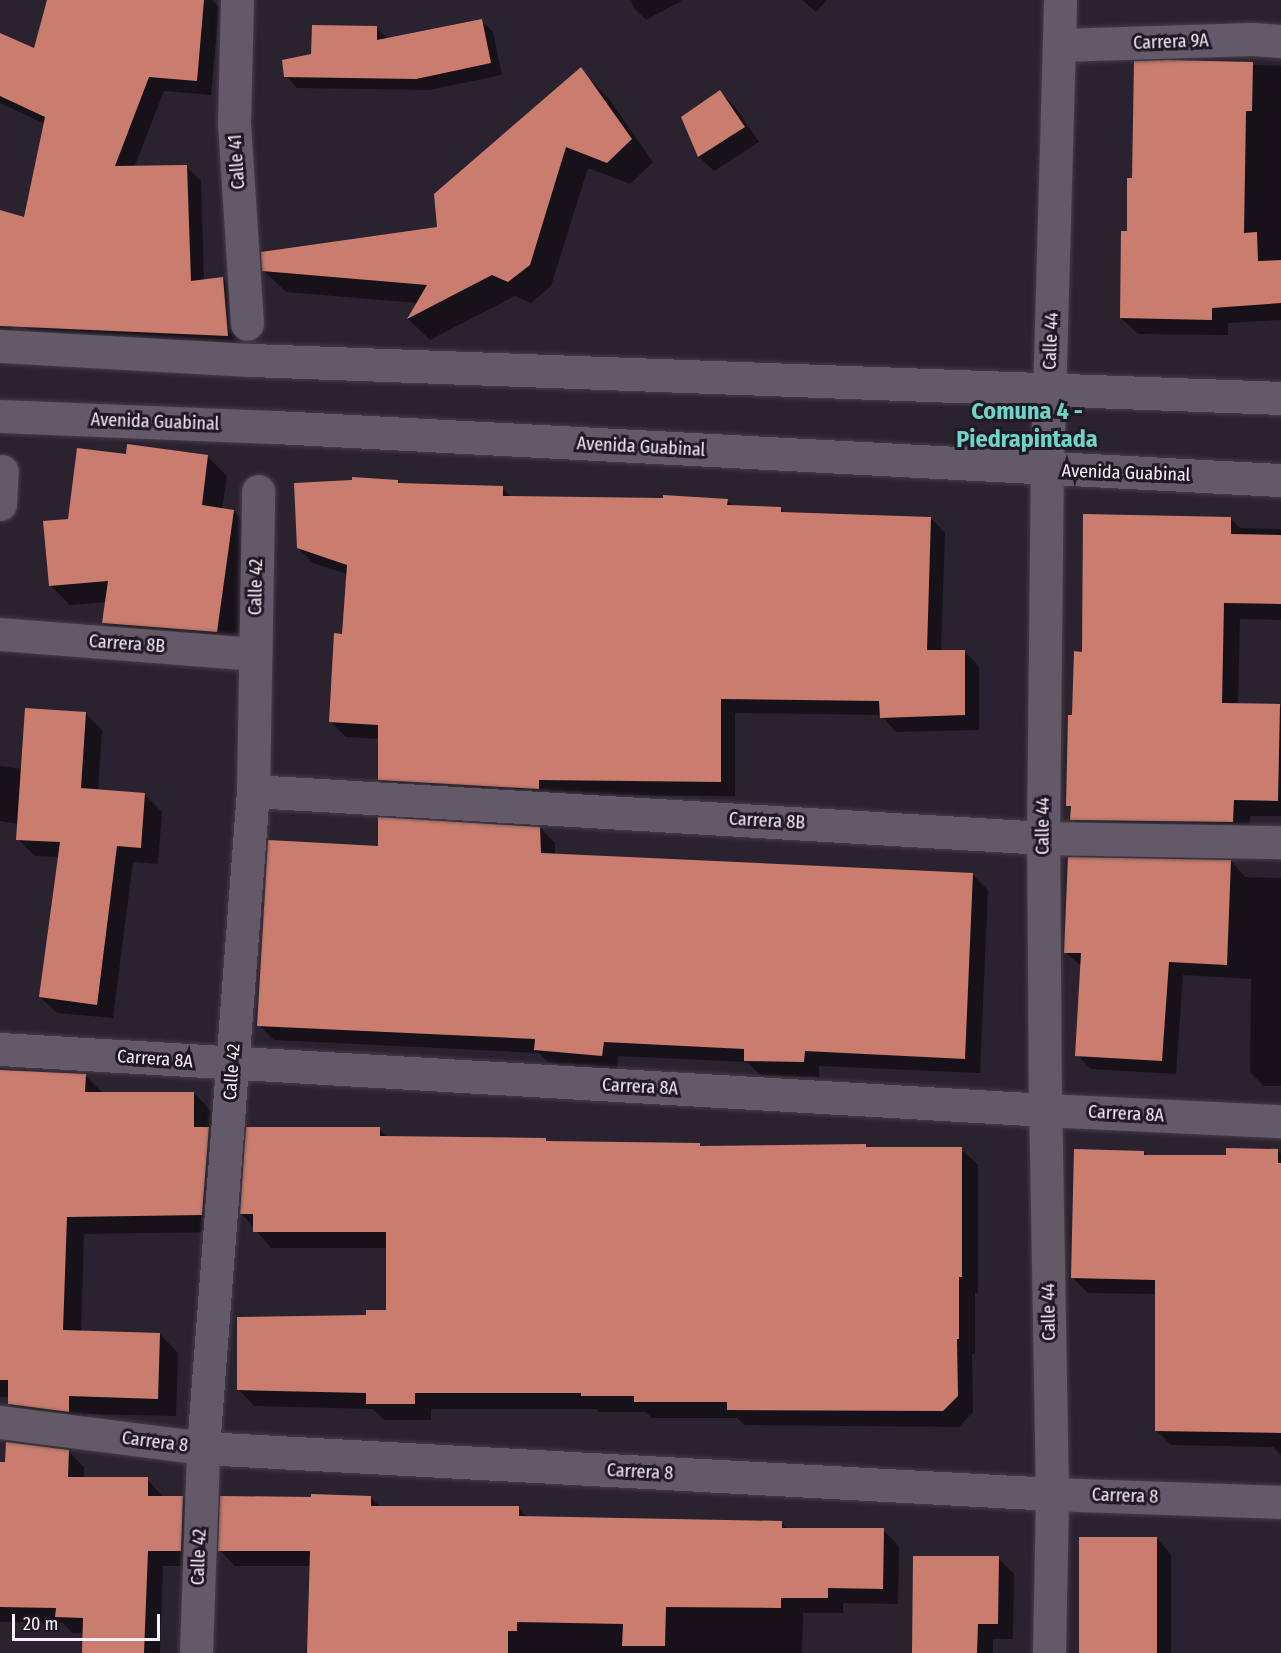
<!DOCTYPE html>
<html>
<head>
<meta charset="utf-8">
<style>
	body { margin:0 }
	#map { position:relative; width:1281px; height:1653px; overflow:hidden; background:#2b222f; font-family:"Fira Sans Condensed",sans-serif }
	div>[style] { position:absolute }
	.shadow>* { inset:0; background:#0007 }
	.building>* { inset:0; background:#ca7d6f; transform-origin:0 0 }
	.roads { filter:drop-shadow(0 0 2px #463d48) drop-shadow(0 0 2px #463d48) }
	.street>* { height:33px; margin:-16.5px; padding:0 16.5px; transform-origin:16.5px; border-radius:16.5px; background:#645968 }
	.secondary>* { height:33px; margin:-16.5px; padding:0 16.5px; transform-origin:16.5px; border-radius:16.5px; background:#645968 }
	span { translate:-50% -50%; white-space:nowrap; text-align:center; line-height:1.15; -webkit-text-stroke:6px #221825; paint-order:stroke }
	.street-label { font-size:18px; color:#f5eff8 }
	.district-label { font-size:24px; color:#6cd5c6; font-weight:700 }
	.scale { position:absolute; left:12px; top:1614px; width:148px; height:27px; box-sizing:border-box; border:3px solid #f5eff8; border-top:0; padding-left:8px; font-size:18px; line-height:21px; white-space:nowrap; color:#f5eff8; -webkit-text-stroke:4px #221825; paint-order:stroke }
</style>
</head>
<body>
<div id="map">
	<div class="shadow">
		<div style="clip-path:polygon(49px 0,212px 0,219px 7px,211px 95px,164px 91px,134px 168px,186px 166px,201px 181px,204px 281px,223px 278px,237px 293px,242px 350px,39px 341px,25px 327px,19px 281px,10px 340px,0 340px,0 211px,26px 219px,45px 124px,0 103px,0 35px,35px 50px)"></div>
		<div style="clip-path:polygon(631px 0,681px 0,681px 1px,646px 20px,634px 8px)"></div>
		<div style="clip-path:polygon(802px 0,827px 0,816px 12px)"></div>
		<div style="clip-path:polygon(481px 20px,493px 32px,502px 75px,429px 90px,297px 88px,286px 76px,313px 55px,377px 28px,388px 39px)"></div>
		<div style="clip-path:polygon(1210px 63px,1281px 66px,1281px 320px,1228px 323px,1228px 335px,1138px 334px,1121px 318px,1134px 179px)"></div>
		<div style="clip-path:polygon(587px 77px,609px 99px,653px 162px,630px 184px,588px 168px,551px 286px,531px 303px,515px 296px,430px 340px,408px 319px,418px 303px,286px 292px,264px 271px,438px 229px)"></div>
		<div style="clip-path:polygon(720px 92px,735px 107px,759px 142px,714px 171px,699px 157px,682px 118px)"></div>
		<div style="clip-path:polygon(127px 456px,208px 457px,227px 476px,222px 510px,233px 511px,252px 530px,236px 651px,123px 642px,104px 623px,107px 602px,70px 605px,51px 586px,70px 520px)"></div>
		<div style="clip-path:polygon(397px 481px,401px 485px,502px 488px,512px 498px,727px 500px,734px 507px,781px 509px,786px 514px,931px 518px,945px 533px,941px 651px,964px 651px,979px 666px,979px 730px,896px 732px,881px 715px,735px 713px,735px 796px,394px 794px,380px 779px,380px 739px,346px 737px,331px 722px,343px 635px,347px 574px,313px 563px,298px 548px)"></div>
		<div style="clip-path:polygon(1230px 518px,1240px 528px,1281px 529px,1281px 620px,1240px 619px,1238px 705px,1281px 706px,1281px 816px,1250px 816px,1249px 838px,1088px 835px,1072px 819px,1072px 810px,1068px 805px,1074px 717px,1084px 653px)"></div>
		<div style="clip-path:polygon(85px 713px,102px 730px,98px 791px,145px 795px,162px 812px,158px 864px,133px 862px,113px 1018px,57px 1013px,40px 997px,59px 857px,35px 856px,18px 839px,19px 824px,0 821px,0 766px,23px 769px)"></div>
		<div style="clip-path:polygon(540px 828px,555px 843px,555px 855px,973px 875px,988px 890px,980px 1073px,819px 1066px,819px 1077px,761px 1076px,747px 1062px,618px 1056px,617px 1070px,550px 1064px,539px 1053px,274px 1040px,259px 1025px,379px 847px)"></div>
		<div style="clip-path:polygon(1231px 861px,1245px 877px,1281px 878px,1281px 1086px,1264px 1086px,1250px 1072px,1251px 979px,1183px 975px,1176px 1074px,1091px 1069px,1077px 1055px,1081px 966px,1065px 952px)"></div>
		<div style="clip-path:polygon(0 1071px,85px 1075px,103px 1093px,194px 1093px,212px 1112px,220px 1232px,84px 1234px,81px 1332px,160px 1334px,178px 1353px,176px 1416px,87px 1414px,87px 1429px,27px 1422px,9px 1403px,9px 1397px,0 1397px)"></div>
		<div style="clip-path:polygon(379px 1129px,388px 1138px,546px 1140px,549px 1143px,700px 1145px,703px 1148px,865px 1145px,868px 1149px,961px 1149px,978px 1165px,978px 1293px,975px 1293px,975px 1354px,972px 1354px,973px 1412px,959px 1427px,745px 1425px,737px 1418px,652px 1418px,646px 1412px,599px 1412px,596px 1409px,431px 1409px,431px 1420px,384px 1420px,373px 1409px,254px 1406px,238px 1389px,368px 1317px,388px 1312px,388px 1248px,271px 1248px,241px 1213px)"></div>
		<div style="clip-path:polygon(1277px 1150px,1281px 1154px,1281px 1455px,1273px 1447px,1171px 1445px,1156px 1430px,1156px 1294px,1088px 1293px,1073px 1278px,1143px 1152px,1147px 1156px,1227px 1156px)"></div>
		<div style="clip-path:polygon(68px 1451px,84px 1467px,84px 1479px,147px 1479px,163px 1497px,182px 1497px,198px 1513px,196px 1566px,163px 1566px,160px 1653px,84px 1653px,84px 1633px,72px 1633px,63px 1623px,0 1622px,0 1464px)"></div>
		<div style="clip-path:polygon(371px 1498px,381px 1507px,518px 1508px,528px 1518px,781px 1522px,789px 1530px,883px 1530px,899px 1546px,898px 1604px,843px 1603px,843px 1613px,803px 1613px,802px 1653px,306px 1653px,307px 1643px,309px 1643px,311px 1566px,235px 1566px,220px 1550px)"></div>
		<div style="clip-path:polygon(1157px 1539px,1171px 1554px,1171px 1653px,1080px 1653px)"></div>
		<div style="clip-path:polygon(998px 1558px,1014px 1574px,1013px 1639px,993px 1639px,993px 1653px,913px 1653px)"></div>
	</div>
	<div class="building">
		<div style="clip-path:polygon(47px 0,204px 0,197px 81px,149px 77px,115px 166px,187px 165px,191px 281px,223px 277px,228px 336px,0 326px,0 210px,24px 217px,45px 117px,0 96px,0 33px,34px 48px)"></div>
		<div style="clip-path:polygon(482px 19px,491px 63px,416px 79px,284px 77px,282px 60px,311px 54px,312px 25px,377px 26px,377px 40px)"></div>
		<div style="clip-path:polygon(1167px 60px,1253px 62px,1252px 111px,1246px 111px,1244px 233px,1257px 232px,1258px 261px,1281px 260px,1281px 303px,1212px 308px,1212px 320px,1120px 318px,1121px 231px,1127px 231px,1127px 178px,1132px 178px,1134px 61px)"></div>
		<div style="clip-path:polygon(581px 67px,632px 139px,607px 163px,566px 147px,530px 265px,508px 282px,492px 275px,407px 319px,427px 285px,262px 271px,261px 252px,437px 227px,434px 194px)"></div>
		<div style="clip-path:polygon(720px 90px,745px 127px,698px 157px,681px 117px)"></div>
		<div style="clip-path:polygon(127px 444px,208px 455px,202px 505px,234px 510px,217px 632px,102px 623px,108px 581px,49px 586px,43px 521px,68px 519px,77px 448px,126px 454px)"></div>
		<div style="clip-path:polygon(352px 477px,398px 480px,398px 483px,503px 486px,503px 496px,663px 498px,663px 495px,728px 499px,727px 505px,781px 507px,781px 512px,931px 517px,927px 650px,965px 650px,965px 715px,880px 718px,879px 701px,721px 699px,721px 782px,539px 780px,539px 789px,378px 780px,378px 725px,329px 722px,334px 633px,342px 634px,347px 565px,297px 548px,294px 483px,352px 480px)"></div>
		<div style="clip-path:polygon(1083px 514px,1231px 517px,1231px 534px,1281px 535px,1281px 604px,1224px 603px,1222px 703px,1280px 704px,1278px 801px,1234px 800px,1233px 822px,1070px 820px,1071px 806px,1066px 806px,1068px 715px,1072px 715px,1074px 651px,1082px 652px)"></div>
		<div style="clip-path:polygon(25px 708px,86px 712px,81px 788px,145px 793px,141px 848px,117px 846px,97px 1005px,39px 997px,60px 842px,16px 840px)"></div>
		<div style="clip-path:polygon(378px 817px,540px 827px,541px 853px,973px 873px,965px 1059px,805px 1051px,804px 1062px,744px 1061px,744px 1049px,604px 1042px,602px 1056px,534px 1050px,535px 1039px,257px 1026px,268px 840px,378px 846px)"></div>
		<div style="clip-path:polygon(1068px 857px,1231px 860px,1227px 965px,1169px 962px,1162px 1061px,1075px 1056px,1081px 953px,1064px 953px)"></div>
		<div style="clip-path:polygon(0 1070px,86px 1074px,85px 1092px,194px 1092px,194px 1127px,209px 1127px,202px 1215px,67px 1217px,63px 1330px,160px 1333px,158px 1399px,69px 1396px,69px 1412px,8px 1404px,8px 1380px,0 1380px)"></div>
		<div style="clip-path:polygon(246px 1127px,380px 1127px,380px 1136px,546px 1138px,546px 1141px,700px 1143px,700px 1146px,866px 1144px,866px 1147px,962px 1147px,962px 1277px,959px 1277px,959px 1339px,957px 1339px,958px 1396px,943px 1411px,727px 1410px,727px 1402px,634px 1402px,634px 1396px,581px 1396px,581px 1393px,415px 1393px,415px 1404px,366px 1404px,366px 1393px,237px 1390px,237px 1317px,366px 1315px,366px 1310px,386px 1310px,386px 1232px,253px 1232px,253px 1214px,240px 1214px)"></div>
		<div style="clip-path:polygon(1226px 1148px,1278px 1149px,1278px 1163px,1281px 1163px,1281px 1433px,1155px 1431px,1155px 1280px,1071px 1278px,1074px 1149px,1144px 1151px,1144px 1155px,1226px 1155px)"></div>
		<div style="clip-path:polygon(6px 1442px,69px 1450px,68px 1477px,148px 1477px,148px 1496px,183px 1496px,181px 1551px,148px 1551px,144px 1653px,82px 1653px,83px 1618px,55px 1617px,56px 1608px,0 1607px,0 1462px,5px 1462px)"></div>
		<div style="clip-path:polygon(311px 1494px,371px 1496px,371px 1506px,519px 1506px,519px 1516px,782px 1521px,782px 1528px,884px 1528px,883px 1589px,828px 1588px,828px 1598px,781px 1598px,781px 1608px,666px 1607px,665px 1646px,622px 1646px,623px 1624px,517px 1622px,517px 1631px,508px 1631px,508px 1653px,307px 1653px,310px 1551px,218px 1551px,220px 1496px,311px 1497px)"></div>
		<div style="left:1079px;top:1537px;width:78px;height:116px"></div>
		<div style="clip-path:polygon(913px 1556px,999px 1556px,998px 1624px,978px 1624px,977px 1653px,912px 1653px)"></div>
	</div>
	<div class="roads">
		<div class="street">
			<div style="left:237px;top:0;width:123px;rotate:91.4deg"></div>
			<div style="left:234px;top:123px;width:201px;rotate:86.3deg"></div>
			<div style="left:1060px;top:45px;width:192px;rotate:-1.8deg"></div>
			<div style="left:1252px;top:39px;width:29px;rotate:4deg"></div>
			<div style="left:0;top:504px;width:33px;rotate:-87deg"></div>
			<div style="left:0;top:634px;width:256px;rotate:4.5deg"></div>
			<div style="left:253px;top:791px;width:791px;rotate:3.4deg"></div>
			<div style="left:1043px;top:838px;width:238px;rotate:1deg"></div>
			<div style="left:0;top:1049px;width:1047px;rotate:3.34deg"></div>
			<div style="left:1045px;top:1110px;width:236px;rotate:2.7deg"></div>
			<div style="left:0;top:1422px;width:205px;rotate:7.3deg"></div>
			<div style="left:203px;top:1448px;width:850px;rotate:3.1deg"></div>
			<div style="left:1052px;top:1494px;width:229px;rotate:2deg"></div>
			<div style="left:196px;top:1653px;width:205px;rotate:-88deg"></div>
			<div style="left:203px;top:1448px;width:659px;rotate:-85.65deg"></div>
			<div style="left:253px;top:791px;width:300px;rotate:-89deg"></div>
		</div>
		<div class="secondary">
			<div style="left:0;top:346px;width:251px;rotate:3.2deg"></div>
			<div style="left:251px;top:360px;width:1031px;rotate:2.11deg"></div>
			<div style="left:0;top:416px;width:275px;rotate:2.3deg"></div>
			<div style="left:275px;top:427px;width:1007px;rotate:3.02deg"></div>
			<div style="left:1049px;top:1653px;width:159px;rotate:-88.9deg"></div>
			<div style="left:1052px;top:1494px;width:384px;rotate:-91deg"></div>
			<div style="left:1045px;top:1110px;width:272px;rotate:-90.4deg"></div>
			<div style="left:1043px;top:838px;width:368px;rotate:-89.4deg"></div>
			<div style="left:1047px;top:470px;width:470px;rotate:-88.4deg"></div>
		</div>
	</div>
	<div class="street-label">
		<span style="left:1171px;top:42px;rotate:-2deg">Carrera 9A</span>
		<span style="left:237px;top:162px;rotate:-94deg">Calle 41</span>
		<span style="left:1051px;top:341px;rotate:-88deg">Calle 44</span>
		<span style="left:155px;top:422px;rotate:2deg">Avenida Guabinal</span>
		<span style="left:641px;top:447px;rotate:3deg">Avenida Guabinal</span>
		<span style="left:1126px;top:473px;rotate:2deg">Avenida Guabinal</span>
		<span style="left:256px;top:587px;rotate:-89deg">Calle 42</span>
		<span style="left:127px;top:644px;rotate:4deg">Carrera 8B</span>
		<span style="left:767px;top:821px;rotate:3deg">Carrera 8B</span>
		<span style="left:1043px;top:826px;rotate:-90deg">Calle 44</span>
		<span style="left:155px;top:1059px;rotate:4deg">Carrera 8A</span>
		<span style="left:232px;top:1072px;rotate:-86deg">Calle 42</span>
		<span style="left:640px;top:1087px;rotate:3deg">Carrera 8A</span>
		<span style="left:1126px;top:1114px;rotate:3deg">Carrera 8A</span>
		<span style="left:1049px;top:1312px;rotate:-91deg">Calle 44</span>
		<span style="left:155px;top:1442px;rotate:7deg">Carrera 8</span>
		<span style="left:640px;top:1472px;rotate:3deg">Carrera 8</span>
		<span style="left:1125px;top:1496px;rotate:2deg">Carrera 8</span>
		<span style="left:199px;top:1557px;rotate:-88deg">Calle 42</span>
	</div>
	<div class="district-label">
		<span style="left:1027px;top:426px">Comuna 4 -<br>Piedrapintada</span>
	</div>
	<div class="scale">20 m</div>
</div>
</body>
</html>
